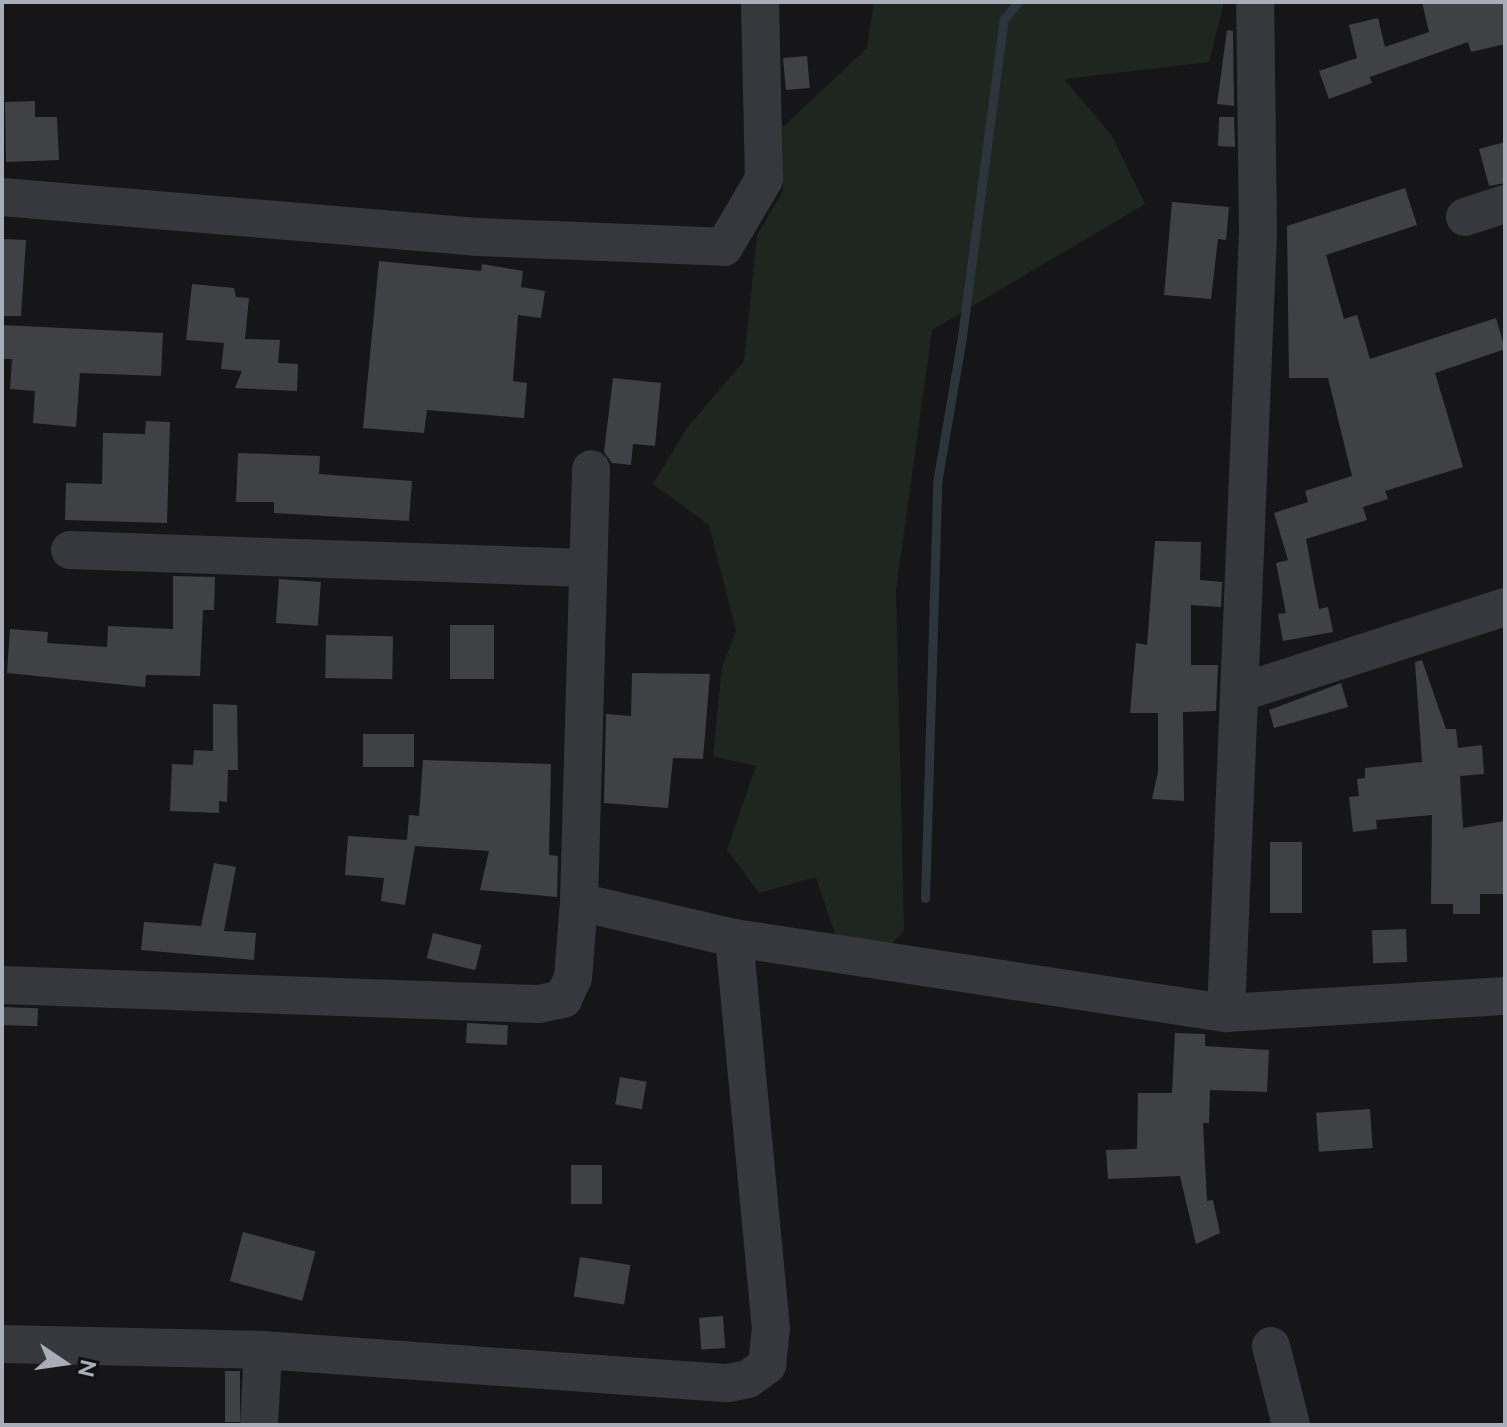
<!DOCTYPE html>
<html>
<head>
<meta charset="utf-8">
<style>
	body { margin:0 }
	#map { position:relative; width:1507px; height:1427px; overflow:hidden; background:#161618; font-family:Raleway,sans-serif }
	div>[style] { position:absolute }
	.green>* { inset:0; background:#1e261f }
	.stream>* { height:9px; margin:-4.5px; padding:0 4.5px; transform-origin:4.5px; border-radius:4.5px; background:#2c353c }
	.building>* { inset:0; background:#404145; transform-origin:0 0 }
	.minor>* { height:38px; margin:-19px; padding:0 19px; transform-origin:19px; border-radius:19px; background:#37383d }
	span { translate:-50% -50%; white-space:nowrap; text-align:center; line-height:1.15; -webkit-text-stroke:6px #111113; paint-order:stroke }
	.frame { position:absolute; inset:0; border:4px solid #a8adb8; pointer-events:none }
	.north { position:absolute; left:24px; top:1323px; width:80px; height:80px; -webkit-text-stroke:6px #111113; paint-order:stroke; rotate:103deg; font-size:22px; font-weight:700; line-height:32px; text-align:center; color:#a8adb8 }
	.north::after { content:''; display:block; margin:auto; width:28px; height:36px; background:#a8adb8; clip-path:polygon(50% 0,100% 100%,50% 72%,0 100%) }
</style>
</head>
<body>
<div id="map">
	<div class="green">
		<div style="clip-path:polygon(874px 2px,1224px 2px,1209px 62px,1064px 79px,1112px 136px,1145px 204px,932px 330px,896px 590px,904px 931px,889px 946px,838px 943px,816px 877px,759px 893px,727px 850px,756px 766px,713px 756px,722px 667px,736px 631px,709px 525px,653px 484px,687px 428px,744px 361px,757px 235px,783px 191px,782px 128px,867px 48px)"></div>
	</div>
	<div class="stream">
		<div style="left:925px;top:898px;width:415px;rotate:-88.3deg"></div>
		<div style="left:937px;top:483px;width:149px;rotate:-80.3deg"></div>
		<div style="left:962px;top:336px;width:320px;rotate:-82.5deg"></div>
		<div style="left:1004px;top:19px;width:22px;rotate:-51deg"></div>
	</div>
	<div class="building">
		<div style="clip-path:polygon(1422px 2px,1505px 2px,1505px 44px,1471px 52px,1468px 42px,1370px 77px,1372px 83px,1329px 99px,1319px 71px,1357px 58px,1349px 25px,1378px 18px,1385px 47px,1429px 32px)"></div>
		<div style="clip-path:polygon(1227px 30px,1233px 31px,1234px 106px,1217px 104px)"></div>
		<div style="left:807px;top:56px;width:32px;height:24px;rotate:85deg"></div>
		<div style="clip-path:polygon(35px 101px,35px 117px,57px 117px,59px 160px,6px 162px,5px 102px)"></div>
		<div style="clip-path:polygon(1219px 117px,1234px 117px,1235px 147px,1218px 146px)"></div>
		<div style="clip-path:polygon(1505px 142px,1505px 183px,1489px 186px,1479px 149px)"></div>
		<div style="clip-path:polygon(1405px 188px,1417px 225px,1326px 255px,1344px 319px,1357px 315px,1370px 359px,1496px 318px,1505px 349px,1435px 373px,1463px 467px,1385px 491px,1388px 499px,1363px 507px,1367px 520px,1306px 539px,1319px 609px,1328px 607px,1333px 632px,1283px 641px,1278px 614px,1286px 613px,1276px 563px,1288px 560px,1274px 513px,1308px 502px,1305px 491px,1352px 476px,1328px 378px,1289px 378px,1287px 226px)"></div>
		<div style="clip-path:polygon(1172px 202px,1229px 207px,1226px 240px,1218px 239px,1211px 299px,1164px 295px)"></div>
		<div style="clip-path:polygon(2px 239px,26px 240px,21px 316px,2px 316px)"></div>
		<div style="clip-path:polygon(379px 261px,481px 271px,482px 264px,523px 271px,521px 287px,545px 291px,541px 318px,518px 315px,513px 381px,527px 383px,524px 418px,427px 410px,424px 433px,363px 428px)"></div>
		<div style="clip-path:polygon(192px 284px,234px 288px,236px 297px,249px 298px,245px 339px,280px 340px,278px 363px,298px 364px,297px 391px,235px 388px,242px 371px,221px 369px,224px 343px,186px 340px)"></div>
		<div style="clip-path:polygon(2px 325px,163px 333px,161px 376px,80px 373px,76px 427px,33px 423px,35px 391px,10px 389px,12px 359px,2px 359px)"></div>
		<div style="clip-path:polygon(613px 378px,661px 383px,655px 446px,633px 444px,631px 465px,612px 463px,604px 452px)"></div>
		<div style="clip-path:polygon(146px 421px,170px 422px,167px 523px,65px 520px,66px 483px,102px 484px,103px 433px,145px 434px)"></div>
		<div style="clip-path:polygon(238px 453px,320px 456px,319px 474px,412px 481px,409px 521px,274px 513px,274px 502px,236px 502px)"></div>
		<div style="clip-path:polygon(1155px 541px,1201px 542px,1200px 580px,1222px 582px,1221px 607px,1191px 605px,1191px 665px,1218px 665px,1216px 711px,1183px 712px,1184px 801px,1152px 799px,1158px 772px,1158px 713px,1130px 713px,1136px 643px,1147px 645px)"></div>
		<div style="clip-path:polygon(173px 576px,215px 577px,214px 610px,203px 610px,200px 676px,146px 675px,145px 687px,7px 673px,10px 629px,48px 632px,47px 643px,107px 647px,108px 626px,173px 629px)"></div>
		<div style="left:279px;top:579px;width:42px;height:44px;rotate:4deg"></div>
		<div style="left:450px;top:625px;width:44px;height:54px"></div>
		<div style="left:326px;top:635px;width:67px;height:43px;rotate:1deg"></div>
		<div style="clip-path:polygon(1422px 660px,1446px 729px,1456px 729px,1458px 748px,1482px 745px,1484px 774px,1460px 776px,1463px 828px,1505px 821px,1505px 894px,1480px 894px,1480px 914px,1453px 914px,1453px 904px,1431px 904px,1432px 815px,1376px 820px,1377px 829px,1353px 832px,1349px 797px,1359px 796px,1357px 779px,1365px 778px,1365px 768px,1422px 762px,1415px 662px)"></div>
		<div style="clip-path:polygon(632px 673px,710px 674px,703px 759px,673px 758px,668px 808px,604px 803px,606px 714px,631px 716px)"></div>
		<div style="clip-path:polygon(1341px 683px,1348px 707px,1274px 728px,1269px 710px)"></div>
		<div style="clip-path:polygon(213px 704px,237px 705px,238px 770px,228px 770px,227px 802px,219px 801px,219px 813px,170px 811px,172px 764px,193px 765px,194px 750px,213px 751px)"></div>
		<div style="left:414px;top:734px;width:33px;height:51px;rotate:90deg"></div>
		<div style="clip-path:polygon(423px 760px,551px 764px,549px 855px,558px 856px,557px 897px,480px 890px,489px 851px,415px 846px,405px 905px,381px 901px,384px 878px,345px 875px,348px 836px,407px 840px,409px 815px,419px 816px)"></div>
		<div style="left:1270px;top:842px;width:32px;height:71px"></div>
		<div style="clip-path:polygon(214px 863px,236px 867px,224px 931px,256px 933px,254px 960px,141px 950px,144px 922px,201px 926px)"></div>
		<div style="left:1406px;top:929px;width:33px;height:34px;rotate:88deg"></div>
		<div style="left:433px;top:933px;width:50px;height:26px;rotate:14deg"></div>
		<div style="left:2px;top:1007px;width:36px;height:18px;rotate:2deg"></div>
		<div style="left:467px;top:1023px;width:41px;height:20px;rotate:3deg"></div>
		<div style="clip-path:polygon(1175px 1033px,1205px 1034px,1205px 1046px,1269px 1050px,1267px 1092px,1210px 1090px,1209px 1123px,1203px 1123px,1207px 1201px,1213px 1200px,1220px 1233px,1196px 1244px,1180px 1176px,1108px 1179px,1106px 1150px,1137px 1149px,1138px 1093px,1172px 1093px)"></div>
		<div style="left:620px;top:1077px;width:27px;height:28px;rotate:10deg"></div>
		<div style="left:1370px;top:1109px;width:39px;height:54px;rotate:86deg"></div>
		<div style="left:571px;top:1165px;width:31px;height:39px"></div>
		<div style="left:243px;top:1232px;width:75px;height:51px;rotate:15deg"></div>
		<div style="left:580px;top:1257px;width:51px;height:40px;rotate:9deg"></div>
		<div style="left:723px;top:1316px;width:32px;height:24px;rotate:86deg"></div>
		<div style="left:225px;top:1371px;width:15px;height:51px"></div>
	</div>
	<div class="minor">
		<div style="left:2px;top:197px;width:479px;rotate:4.8deg"></div>
		<div style="left:479px;top:237px;width:245px;rotate:2.3deg"></div>
		<div style="left:724px;top:247px;width:79px;rotate:-59.5deg"></div>
		<div style="left:764px;top:179px;width:177px;rotate:-91.3deg"></div>
		<div style="left:1465px;top:217px;width:42px;rotate:-18deg"></div>
		<div style="left:70px;top:550px;width:517px;rotate:1.99deg"></div>
		<div style="left:1242px;top:692px;width:276px;rotate:-17.9deg"></div>
		<div style="left:579px;top:902px;width:159px;rotate:13.1deg"></div>
		<div style="left:734px;top:938px;width:498px;rotate:8.7deg"></div>
		<div style="left:1226px;top:1013px;width:280px;rotate:-3.5deg"></div>
		<div style="left:2px;top:985px;width:537px;rotate:2.03deg"></div>
		<div style="left:539px;top:1004px;width:25px;rotate:-12deg"></div>
		<div style="left:563px;top:999px;width:23px;rotate:-65deg"></div>
		<div style="left:573px;top:978px;width:76px;rotate:-85.5deg"></div>
		<div style="left:579px;top:902px;width:433px;rotate:-88.4deg"></div>
		<div style="left:1226px;top:1013px;width:780px;rotate:-87.65deg"></div>
		<div style="left:1258px;top:234px;width:232px;rotate:-90.7deg"></div>
		<div style="left:2px;top:1344px;width:261px;rotate:1.3deg"></div>
		<div style="left:263px;top:1350px;width:466px;rotate:4.1deg"></div>
		<div style="left:728px;top:1383px;width:20px;rotate:-11deg"></div>
		<div style="left:748px;top:1379px;width:24px;rotate:-36deg"></div>
		<div style="left:767px;top:1365px;width:36px;rotate:-84deg"></div>
		<div style="left:771px;top:1329px;width:393px;rotate:-95.4deg"></div>
		<div style="left:1271px;top:1346px;width:81px;rotate:75.8deg"></div>
		<div style="left:259px;top:1425px;width:75px;rotate:-86.9deg"></div>
	</div>
	<div class="frame"></div>
	<div class="north">N</div>
</div>
</body>
</html>
